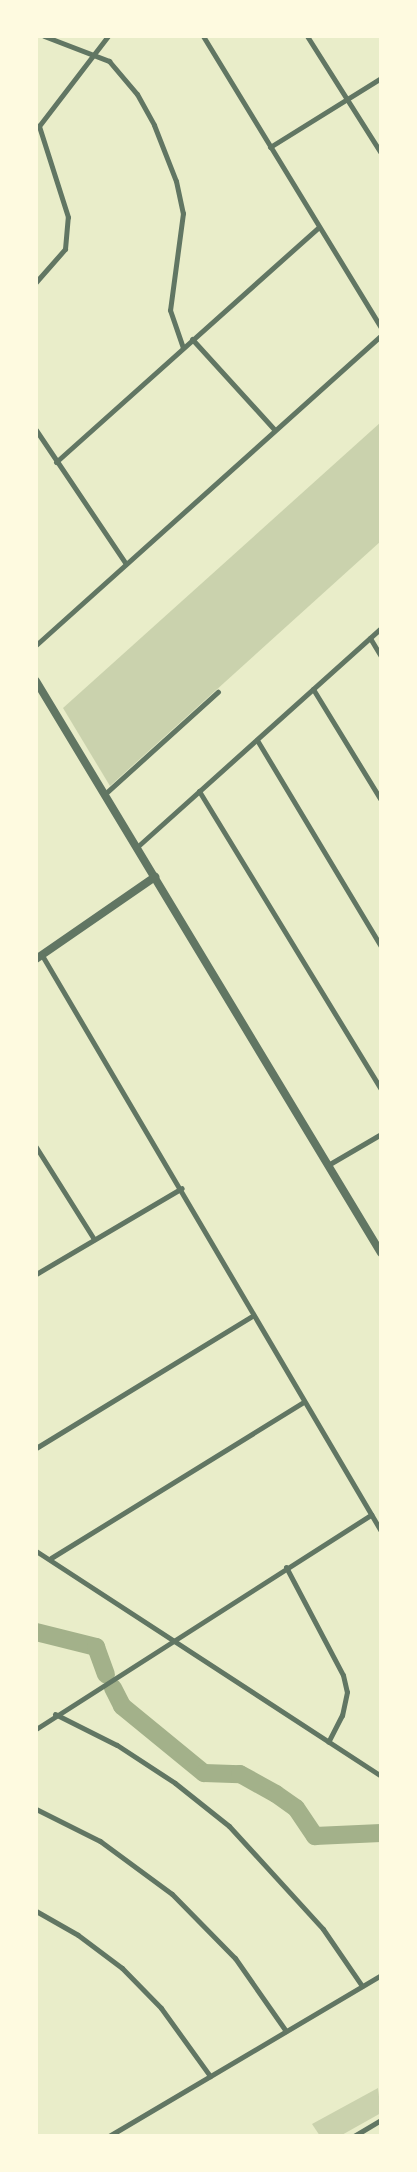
<!DOCTYPE html>
<html>
<head>
<meta charset="utf-8">
<style>
	body { margin:0 }
	#map { position:relative; width:417px; height:2172px; overflow:hidden; background:#e9edc9; font-family:Montserrat,sans-serif }
	div>[style] { position:absolute }
	.green>* { inset:0; background:#cad2ad }
	.river>* { height:18px; margin:-9px; padding:0 9px; transform-origin:9px; border-radius:9px; background:#a3b18a }
	.pedestrian>* { height:4.5px; margin:-2.25px; padding:0 2.25px; transform-origin:2.25px; border-radius:2.25px; background:#617663 }
	.minor>* { height:5px; margin:-2.5px; padding:0 2.5px; transform-origin:2.5px; border-radius:2.5px; background:#617663 }
	.tertiary>* { height:8px; margin:-4px; padding:0 4px; transform-origin:4px; border-radius:4px; background:#617663 }
	span { translate:-50% -50%; white-space:nowrap; text-align:center; line-height:1.15; -webkit-text-stroke:4px #fefae0; paint-order:stroke }
	.frame { position:absolute; inset:0; border:38px solid #fefae0; pointer-events:none }
</style>
</head>
<body>
<div id="map">
	<div class="green">
		<div style="clip-path:polygon(381px 422px,381px 541px,110px 786px,63px 708px)"></div>
		<div style="clip-path:polygon(378px 2088px,381px 2113px,340px 2136px,320px 2136px,312px 2124px)"></div>
	</div>
	<div class="river">
		<div style="left:36px;top:1632px;width:62px;rotate:14deg"></div>
		<div style="left:96px;top:1647px;width:29px;rotate:70deg"></div>
		<div style="left:113px;top:1688px;width:20px;rotate:63deg"></div>
		<div style="left:122px;top:1706px;width:106px;rotate:39.3deg"></div>
		<div style="left:204px;top:1773px;width:36px;rotate:2deg"></div>
		<div style="left:240px;top:1774px;width:41px;rotate:29.1deg"></div>
		<div style="left:276px;top:1794px;width:24px;rotate:35deg"></div>
		<div style="left:296px;top:1808px;width:34px;rotate:56deg"></div>
		<div style="left:315px;top:1836px;width:66px;rotate:-2.6deg"></div>
	</div>
	<div class="pedestrian">
		<div style="left:105px;top:794px;width:152px;rotate:-42.1deg"></div>
	</div>
	<div class="minor">
		<div style="left:44px;top:36px;width:70px;rotate:21deg"></div>
		<div style="left:109px;top:61px;width:43px;rotate:49.7deg"></div>
		<div style="left:137px;top:94px;width:35px;rotate:61deg"></div>
		<div style="left:154px;top:125px;width:60px;rotate:68.6deg"></div>
		<div style="left:176px;top:181px;width:33px;rotate:78deg"></div>
		<div style="left:183px;top:213px;width:98px;rotate:97.6deg"></div>
		<div style="left:170px;top:310px;width:39px;rotate:71deg"></div>
		<div style="left:203px;top:36px;width:342px;rotate:58.6deg"></div>
		<div style="left:307px;top:36px;width:138px;rotate:57.7deg"></div>
		<div style="left:270px;top:147px;width:131px;rotate:-31.9deg"></div>
		<div style="left:36px;top:282px;width:44px;rotate:-48.7deg"></div>
		<div style="left:65px;top:249px;width:32px;rotate:-85deg"></div>
		<div style="left:68px;top:217px;width:96px;rotate:-107.7deg"></div>
		<div style="left:39px;top:126px;width:113px;rotate:-52.5deg"></div>
		<div style="left:192px;top:339px;width:122px;rotate:47.7deg"></div>
		<div style="left:36px;top:430px;width:161px;rotate:56.1deg"></div>
		<div style="left:56px;top:462px;width:351px;rotate:-41.8deg"></div>
		<div style="left:370px;top:638px;width:21px;rotate:59deg"></div>
		<div style="left:36px;top:645px;width:464px;rotate:-41.9deg"></div>
		<div style="left:313px;top:689px;width:130px;rotate:58.5deg"></div>
		<div style="left:257px;top:740px;width:240px;rotate:59deg"></div>
		<div style="left:199px;top:791px;width:349px;rotate:58.6deg"></div>
		<div style="left:137px;top:847px;width:328px;rotate:-41.9deg"></div>
		<div style="left:43px;top:957px;width:666px;rotate:59.51deg"></div>
		<div style="left:36px;top:1147px;width:109px;rotate:57.8deg"></div>
		<div style="left:328px;top:1165px;width:61px;rotate:-30.3deg"></div>
		<div style="left:36px;top:1274px;width:169px;rotate:-30.5deg"></div>
		<div style="left:36px;top:1448px;width:252px;rotate:-31.4deg"></div>
		<div style="left:36px;top:1551px;width:412px;rotate:33.1deg"></div>
		<div style="left:51px;top:1558px;width:297px;rotate:-31.7deg"></div>
		<div style="left:286px;top:1567px;width:122px;rotate:62.2deg"></div>
		<div style="left:343px;top:1675px;width:17px;rotate:77deg"></div>
		<div style="left:347px;top:1692px;width:24px;rotate:102deg"></div>
		<div style="left:342px;top:1715px;width:30px;rotate:117deg"></div>
		<div style="left:55px;top:1714px;width:69px;rotate:26.6deg"></div>
		<div style="left:117px;top:1745px;width:69px;rotate:33.2deg"></div>
		<div style="left:175px;top:1783px;width:69px;rotate:38.5deg"></div>
		<div style="left:229px;top:1826px;width:139px;rotate:47.6deg"></div>
		<div style="left:323px;top:1929px;width:69px;rotate:55.6deg"></div>
		<div style="left:36px;top:1729px;width:398px;rotate:-32.6deg"></div>
		<div style="left:36px;top:1809px;width:72px;rotate:26.6deg"></div>
		<div style="left:100px;top:1841px;width:89px;rotate:36.4deg"></div>
		<div style="left:172px;top:1894px;width:90px;rotate:45.5deg"></div>
		<div style="left:235px;top:1958px;width:89px;rotate:55.1deg"></div>
		<div style="left:36px;top:1911px;width:48px;rotate:29.7deg"></div>
		<div style="left:78px;top:1935px;width:55px;rotate:36.9deg"></div>
		<div style="left:122px;top:1968px;width:56px;rotate:45.7deg"></div>
		<div style="left:161px;top:2008px;width:84px;rotate:54.2deg"></div>
		<div style="left:109px;top:2136px;width:316px;rotate:-30.6deg"></div>
		<div style="left:354px;top:2136px;width:31px;rotate:-31deg"></div>
	</div>
	<div class="tertiary">
		<div style="left:36px;top:681px;width:668px;rotate:58.9deg"></div>
		<div style="left:36px;top:959px;width:145px;rotate:-34.6deg"></div>
	</div>
	<div class="frame"></div>
</div>
</body>
</html>
